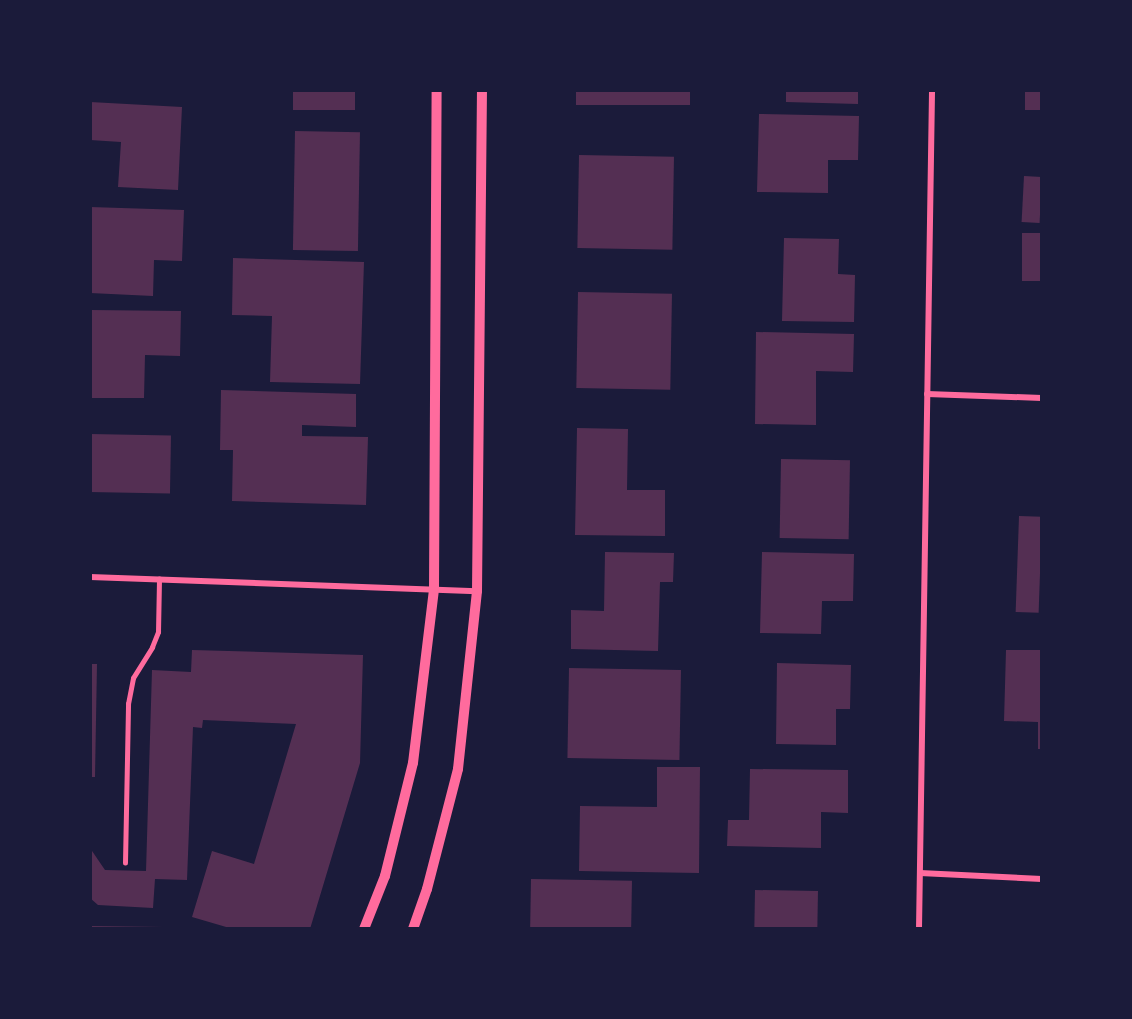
<!DOCTYPE html>
<html>
<head>
<meta charset="utf-8">
<style>
	body { margin:0 }
	#map { position:relative; width:1132px; height:1019px; overflow:hidden; background:#1b1b3a; font-family:Inter,sans-serif }
	div>[style] { position:absolute }
	.building>* { inset:0; background:#542f53; transform-origin:0 0 }
	.service>* { height:4.5px; margin:-2.25px; padding:0 2.25px; transform-origin:2.25px; border-radius:2.25px; background:#ff6b9d }
	.minor>* { height:6px; margin:-3px; padding:0 3px; transform-origin:3px; border-radius:3px; background:#ff6b9d }
	.tertiary>* { height:10px; margin:-5px; padding:0 5px; transform-origin:5px; border-radius:5px; background:#ff6b9d }
	span { translate:-50% -50%; white-space:nowrap; text-align:center; line-height:1.15; -webkit-text-stroke:4.5px #1b1b3a; paint-order:stroke }
	.frame { position:absolute; inset:0; border:92px solid #1b1b3a; pointer-events:none }
</style>
</head>
<body>
<div id="map">
	<div class="building">
		<div style="left:293px;top:90px;width:62px;height:20px"></div>
		<div style="left:576px;top:90px;width:114px;height:15px"></div>
		<div style="clip-path:polygon(786px 90px,858px 90px,858px 104px,786px 102px)"></div>
		<div style="left:1025px;top:90px;width:17px;height:20px"></div>
		<div style="clip-path:polygon(90px 102px,182px 107px,178px 190px,118px 187px,121px 142px,90px 140px)"></div>
		<div style="clip-path:polygon(759px 114px,859px 116px,858px 160px,828px 160px,828px 193px,757px 192px)"></div>
		<div style="left:295px;top:131px;width:65px;height:119px;rotate:1deg"></div>
		<div style="left:579px;top:155px;width:95px;height:93px;rotate:1deg"></div>
		<div style="left:1024px;top:176px;width:18px;height:46px;rotate:3deg"></div>
		<div style="clip-path:polygon(90px 207px,184px 210px,182px 261px,154px 260px,153px 296px,90px 293px)"></div>
		<div style="left:1022px;top:233px;width:20px;height:48px"></div>
		<div style="clip-path:polygon(784px 238px,839px 239px,838px 274px,855px 275px,854px 322px,782px 321px)"></div>
		<div style="clip-path:polygon(233px 258px,364px 262px,360px 384px,270px 382px,272px 316px,232px 315px)"></div>
		<div style="left:578px;top:292px;width:94px;height:96px;rotate:1deg"></div>
		<div style="clip-path:polygon(90px 310px,181px 311px,180px 356px,145px 355px,144px 398px,90px 398px)"></div>
		<div style="clip-path:polygon(756px 332px,854px 334px,853px 372px,816px 371px,816px 425px,755px 424px)"></div>
		<div style="clip-path:polygon(221px 390px,356px 394px,356px 427px,302px 425px,302px 436px,368px 437px,366px 505px,232px 501px,233px 450px,220px 450px)"></div>
		<div style="clip-path:polygon(577px 428px,628px 429px,627px 490px,665px 490px,665px 536px,575px 535px)"></div>
		<div style="left:90px;top:434px;width:81px;height:58px;rotate:1deg"></div>
		<div style="left:781px;top:459px;width:69px;height:79px;rotate:1deg"></div>
		<div style="left:1019px;top:516px;width:23px;height:96px;rotate:2deg"></div>
		<div style="clip-path:polygon(605px 552px,674px 553px,673px 582px,660px 582px,658px 651px,571px 649px,571px 610px,604px 611px)"></div>
		<div style="clip-path:polygon(762px 552px,854px 554px,853px 601px,822px 601px,821px 634px,760px 633px)"></div>
		<div style="clip-path:polygon(192px 650px,363px 655px,360px 763px,310px 929px,233px 929px,192px 917px,212px 851px,254px 864px,296px 724px,203px 720px,202px 728px,193px 727px,187px 880px,155px 879px,153px 908px,98px 905px,90px 898px,90px 848px,105px 870px,146px 871px,152px 670px,191px 672px)"></div>
		<div style="clip-path:polygon(1006px 650px,1042px 650px,1042px 749px,1038px 749px,1038px 722px,1004px 721px)"></div>
		<div style="clip-path:polygon(777px 663px,851px 665px,850px 709px,836px 709px,836px 745px,776px 744px)"></div>
		<div style="clip-path:polygon(90px 664px,97px 664px,95px 777px,90px 777px)"></div>
		<div style="left:569px;top:668px;width:112px;height:90px;rotate:1deg"></div>
		<div style="clip-path:polygon(657px 767px,700px 767px,699px 873px,579px 871px,580px 806px,657px 807px)"></div>
		<div style="clip-path:polygon(750px 769px,848px 770px,848px 813px,821px 812px,821px 848px,727px 846px,728px 820px,749px 820px)"></div>
		<div style="left:531px;top:879px;width:101px;height:50px;rotate:1deg"></div>
		<div style="left:755px;top:890px;width:63px;height:39px;rotate:1deg"></div>
		<div style="clip-path:polygon(90px 926px,164px 927px,164px 929px,90px 929px)"></div>
	</div>
	<div class="service">
		<div style="left:125px;top:863px;width:159px;rotate:-88.9deg"></div>
		<div style="left:128px;top:704px;width:26px;rotate:-79deg"></div>
		<div style="left:133px;top:678px;width:36px;rotate:-58deg"></div>
		<div style="left:152px;top:647px;width:16px;rotate:-68deg"></div>
		<div style="left:158px;top:632px;width:53px;rotate:-88.9deg"></div>
	</div>
	<div class="minor">
		<div style="left:927px;top:394px;width:115px;rotate:2deg"></div>
		<div style="left:90px;top:577px;width:387px;rotate:2.1deg"></div>
		<div style="left:920px;top:873px;width:122px;rotate:2.8deg"></div>
		<div style="left:919px;top:929px;width:839px;rotate:-89.11deg"></div>
	</div>
	<div class="tertiary">
		<div style="left:364px;top:929px;width:57px;rotate:-68.4deg"></div>
		<div style="left:385px;top:876px;width:116px;rotate:-76.1deg"></div>
		<div style="left:413px;top:763px;width:175px;rotate:-83.1deg"></div>
		<div style="left:434px;top:589px;width:499px;rotate:-89.7deg"></div>
		<div style="left:413px;top:929px;width:42px;rotate:-70.7deg"></div>
		<div style="left:427px;top:889px;width:124px;rotate:-75.5deg"></div>
		<div style="left:458px;top:769px;width:179px;rotate:-83.9deg"></div>
		<div style="left:477px;top:591px;width:501px;rotate:-89.43deg"></div>
	</div>
	<div class="frame"></div>
</div>
</body>
</html>
